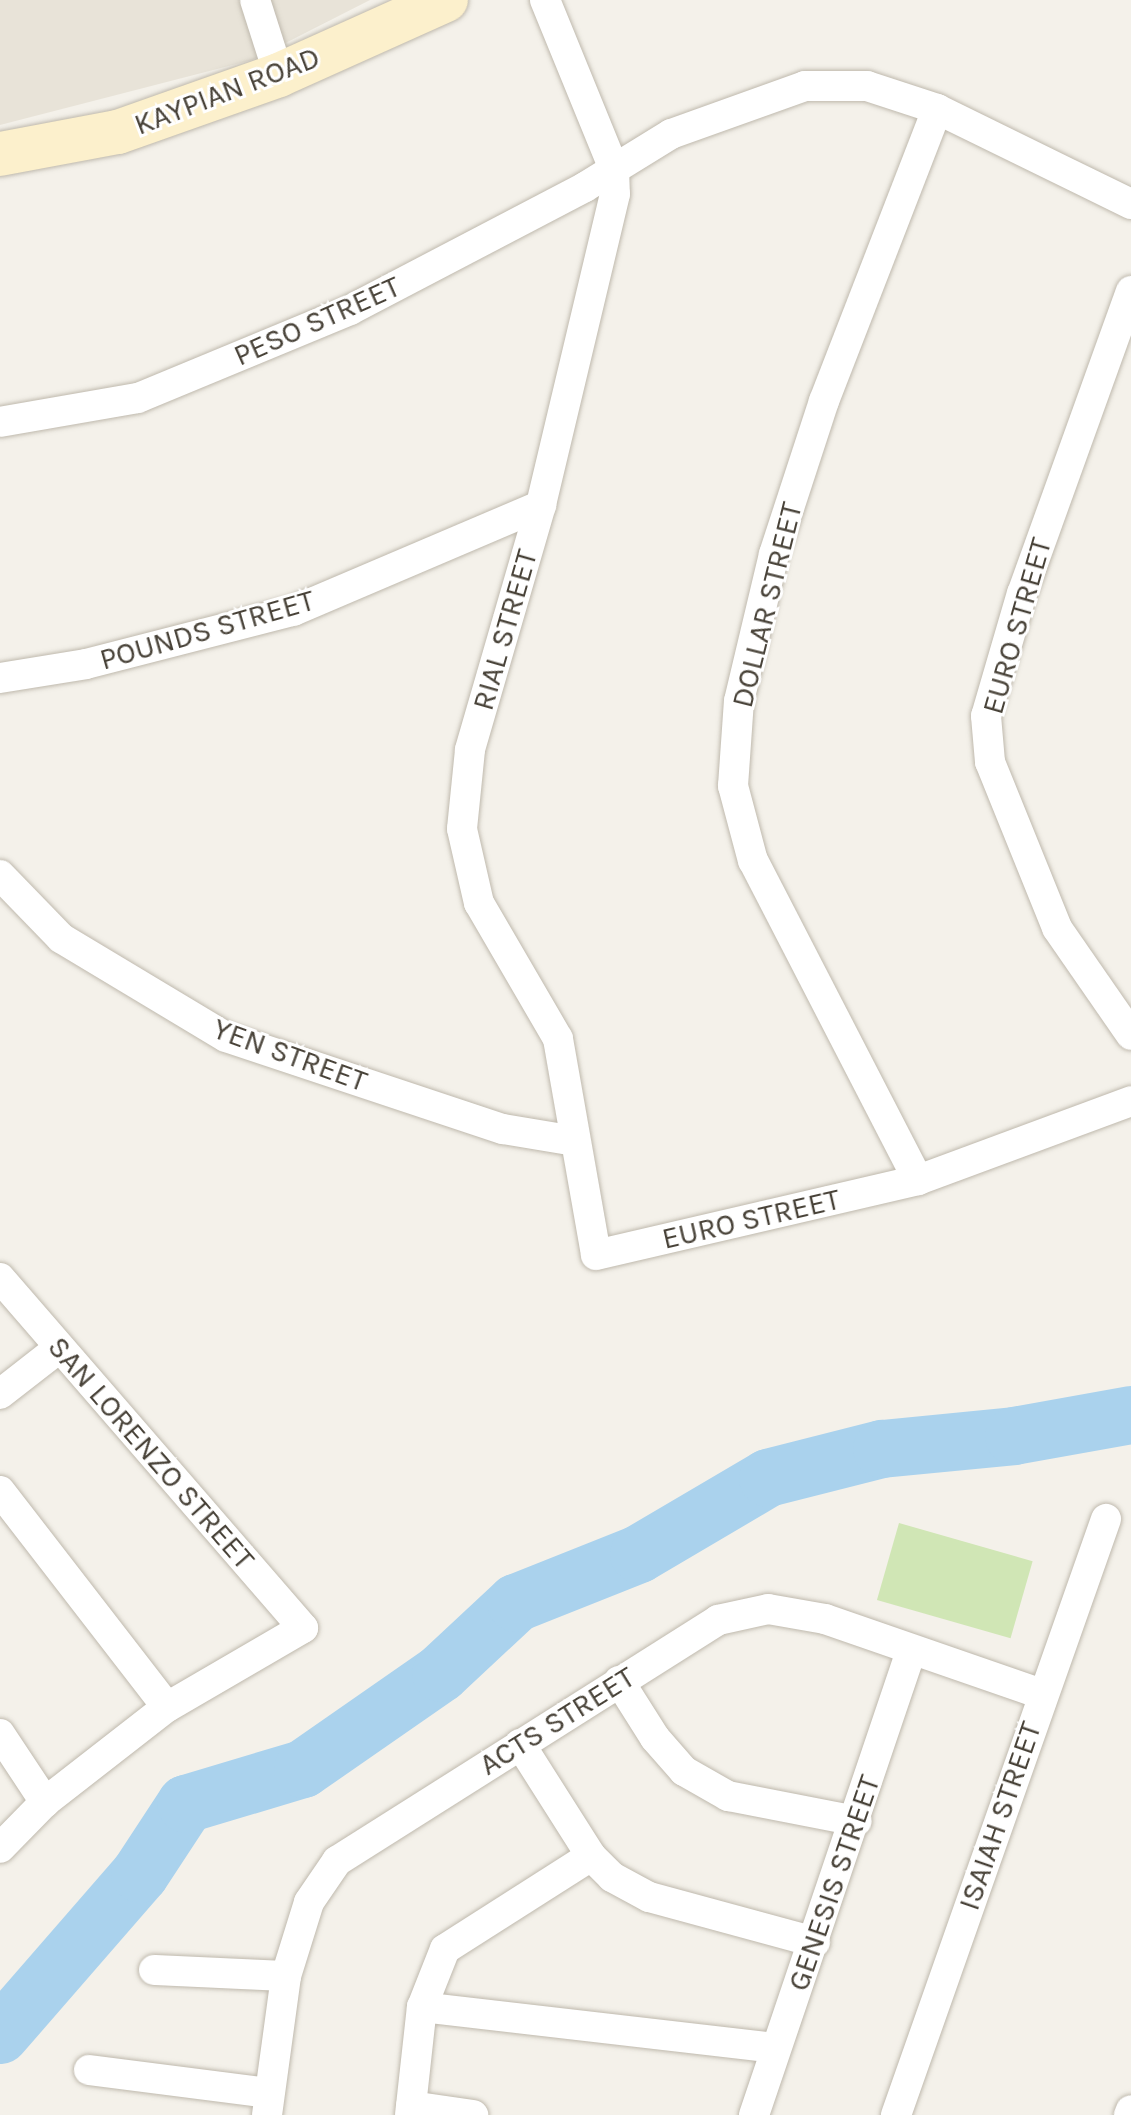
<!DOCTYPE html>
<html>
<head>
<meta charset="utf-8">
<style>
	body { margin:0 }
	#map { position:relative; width:1131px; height:2115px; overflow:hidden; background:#f4f1ea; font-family:Karla,sans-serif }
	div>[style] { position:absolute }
	.residential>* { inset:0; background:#e8e3d8 }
	.green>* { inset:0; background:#d0e6b5; transform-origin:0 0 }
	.river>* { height:58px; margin:-29px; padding:0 29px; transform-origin:29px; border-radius:29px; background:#aad2ed }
	.roads { filter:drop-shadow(0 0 2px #bfb9ad) drop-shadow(0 0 2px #bfb9ad) }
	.street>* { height:30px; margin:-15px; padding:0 15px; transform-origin:15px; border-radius:15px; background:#fff }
	.secondary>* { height:44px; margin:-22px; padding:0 22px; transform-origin:22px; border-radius:22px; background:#fcf0cc }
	span { translate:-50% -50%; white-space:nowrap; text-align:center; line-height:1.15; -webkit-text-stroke:6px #fff; paint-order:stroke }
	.street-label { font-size:30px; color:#484238 }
</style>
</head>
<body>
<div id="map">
	<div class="residential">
		<div style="clip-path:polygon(0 0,370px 0,252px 60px,0 125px)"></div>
	</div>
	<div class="green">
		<div style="left:899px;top:1523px;width:139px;height:80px;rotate:16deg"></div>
	</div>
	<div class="river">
		<div style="left:0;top:2035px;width:213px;rotate:-49deg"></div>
		<div style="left:140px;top:1874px;width:84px;rotate:-56.7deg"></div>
		<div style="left:186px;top:1804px;width:122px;rotate:-16.7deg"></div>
		<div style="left:303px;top:1769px;width:168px;rotate:-34.8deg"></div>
		<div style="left:441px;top:1673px;width:103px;rotate:-43deg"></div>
		<div style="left:516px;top:1603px;width:132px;rotate:-21.7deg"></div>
		<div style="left:639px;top:1554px;width:150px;rotate:-30.5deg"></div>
		<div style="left:768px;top:1478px;width:118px;rotate:-14.3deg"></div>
		<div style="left:882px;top:1449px;width:133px;rotate:-5.6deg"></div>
		<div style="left:1014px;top:1436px;width:119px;rotate:-10.2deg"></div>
	</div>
	<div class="roads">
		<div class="street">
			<div style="left:255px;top:0;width:79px;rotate:72.3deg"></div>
			<div style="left:545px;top:0;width:183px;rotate:67.8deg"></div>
			<div style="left:614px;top:169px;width:25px;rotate:88deg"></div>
			<div style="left:615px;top:194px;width:320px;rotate:103.4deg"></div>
			<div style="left:541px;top:505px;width:255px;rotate:106.2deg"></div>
			<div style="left:470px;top:750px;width:79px;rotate:95.8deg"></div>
			<div style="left:462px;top:829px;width:76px;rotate:77.1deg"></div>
			<div style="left:479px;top:903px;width:157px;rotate:59.8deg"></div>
			<div style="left:558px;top:1039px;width:219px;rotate:80deg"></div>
			<div style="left:596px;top:1255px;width:331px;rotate:-13.1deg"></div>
			<div style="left:918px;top:1180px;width:227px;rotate:-20.3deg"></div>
			<div style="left:1131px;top:291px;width:321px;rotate:109.8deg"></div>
			<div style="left:1022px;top:593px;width:128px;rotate:106.3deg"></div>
			<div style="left:986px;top:716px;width:46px;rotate:85deg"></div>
			<div style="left:990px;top:762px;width:179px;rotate:68deg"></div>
			<div style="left:1057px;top:928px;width:130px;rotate:55.3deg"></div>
			<div style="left:0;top:422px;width:140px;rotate:-9.9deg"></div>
			<div style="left:138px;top:398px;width:230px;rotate:-22.5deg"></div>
			<div style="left:350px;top:310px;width:265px;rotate:-27.6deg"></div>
			<div style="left:585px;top:187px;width:101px;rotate:-31.6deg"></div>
			<div style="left:671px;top:134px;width:142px;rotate:-19.7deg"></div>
			<div style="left:805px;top:86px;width:62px"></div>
			<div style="left:867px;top:86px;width:74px;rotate:18.2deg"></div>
			<div style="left:937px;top:109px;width:216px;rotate:26.1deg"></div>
			<div style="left:0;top:678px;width:87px;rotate:-9.2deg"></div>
			<div style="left:86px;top:664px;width:214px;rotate:-14.4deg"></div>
			<div style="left:293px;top:611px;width:270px;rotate:-23.1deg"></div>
			<div style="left:0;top:875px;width:88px;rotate:45.9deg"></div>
			<div style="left:61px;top:938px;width:192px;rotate:31deg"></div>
			<div style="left:226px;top:1037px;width:292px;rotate:18.4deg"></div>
			<div style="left:503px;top:1129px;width:73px;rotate:9.5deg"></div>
			<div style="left:918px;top:1180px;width:359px;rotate:-117.3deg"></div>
			<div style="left:753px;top:861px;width:78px;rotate:-104.9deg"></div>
			<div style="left:733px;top:786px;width:85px;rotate:-86deg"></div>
			<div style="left:739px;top:701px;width:151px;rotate:-76.6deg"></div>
			<div style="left:774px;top:554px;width:161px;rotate:-71.9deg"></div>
			<div style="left:824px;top:401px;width:313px;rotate:-68.8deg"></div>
			<div style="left:0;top:1278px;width:463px;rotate:49.1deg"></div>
			<div style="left:303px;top:1628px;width:157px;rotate:149.8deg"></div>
			<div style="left:167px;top:1707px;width:155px;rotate:142.1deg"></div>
			<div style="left:45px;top:1802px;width:64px;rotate:134.4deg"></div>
			<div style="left:0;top:1394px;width:75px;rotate:-37.9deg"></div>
			<div style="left:0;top:1491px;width:273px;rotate:52.3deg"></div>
			<div style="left:619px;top:1681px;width:67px;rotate:57.7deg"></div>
			<div style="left:655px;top:1738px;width:44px;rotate:48.7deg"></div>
			<div style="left:684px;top:1771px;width:51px;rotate:29.6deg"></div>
			<div style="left:728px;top:1796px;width:131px;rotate:11deg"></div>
			<div style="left:0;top:1734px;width:82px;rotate:56.5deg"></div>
			<div style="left:520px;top:1744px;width:133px;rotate:57.6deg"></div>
			<div style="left:591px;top:1856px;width:30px;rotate:45deg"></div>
			<div style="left:612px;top:1877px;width:42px;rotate:28.4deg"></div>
			<div style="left:649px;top:1897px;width:172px;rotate:15.2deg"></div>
			<div style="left:154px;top:1970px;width:132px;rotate:2.6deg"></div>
			<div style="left:422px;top:2007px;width:355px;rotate:6.6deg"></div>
			<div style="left:89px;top:2070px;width:181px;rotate:7.3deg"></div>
			<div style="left:411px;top:2106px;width:63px;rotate:8.3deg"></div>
			<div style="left:267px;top:2115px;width:140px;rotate:-82.2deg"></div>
			<div style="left:286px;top:1976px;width:77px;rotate:-72.7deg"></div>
			<div style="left:309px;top:1902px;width:50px;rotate:-55.7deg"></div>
			<div style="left:337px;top:1861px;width:451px;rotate:-32.3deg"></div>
			<div style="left:718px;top:1620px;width:51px;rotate:-12.4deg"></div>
			<div style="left:768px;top:1609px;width:58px;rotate:10deg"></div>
			<div style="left:825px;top:1619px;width:230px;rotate:19.1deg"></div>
			<div style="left:410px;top:2115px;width:109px;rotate:-83.7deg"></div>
			<div style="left:422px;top:2007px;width:62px;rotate:-68.4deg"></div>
			<div style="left:445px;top:1949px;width:173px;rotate:-32.5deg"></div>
			<div style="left:754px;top:2115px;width:491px;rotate:-71.3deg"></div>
			<div style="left:896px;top:2115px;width:632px;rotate:-70.59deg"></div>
			<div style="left:1129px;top:2115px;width:5px;rotate:-68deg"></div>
		</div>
		<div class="secondary">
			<div style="left:0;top:154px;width:120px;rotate:-10.6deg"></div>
			<div style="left:118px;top:132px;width:171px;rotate:-19.5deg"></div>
			<div style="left:279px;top:75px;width:183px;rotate:-24.2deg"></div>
		</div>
	</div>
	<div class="street-label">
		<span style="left:227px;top:91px;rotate:-21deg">KAYPIAN ROAD</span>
		<span style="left:317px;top:321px;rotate:-24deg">PESO STREET</span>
		<span style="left:767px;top:605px;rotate:-76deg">DOLLAR STREET</span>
		<span style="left:1017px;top:626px;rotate:-74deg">EURO STREET</span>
		<span style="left:207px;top:630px;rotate:-16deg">POUNDS STREET</span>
		<span style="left:505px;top:630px;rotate:-74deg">RIAL STREET</span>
		<span style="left:290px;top:1055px;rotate:20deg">YEN STREET</span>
		<span style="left:751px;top:1219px;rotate:-13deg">EURO STREET</span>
		<span style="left:151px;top:1453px;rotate:49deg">SAN LORENZO STREET</span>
		<span style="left:557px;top:1721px;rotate:-32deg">ACTS STREET</span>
		<span style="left:1000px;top:1816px;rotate:-71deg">ISAIAH STREET</span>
		<span style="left:834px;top:1883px;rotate:-71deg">GENESIS STREET</span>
	</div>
</div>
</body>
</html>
